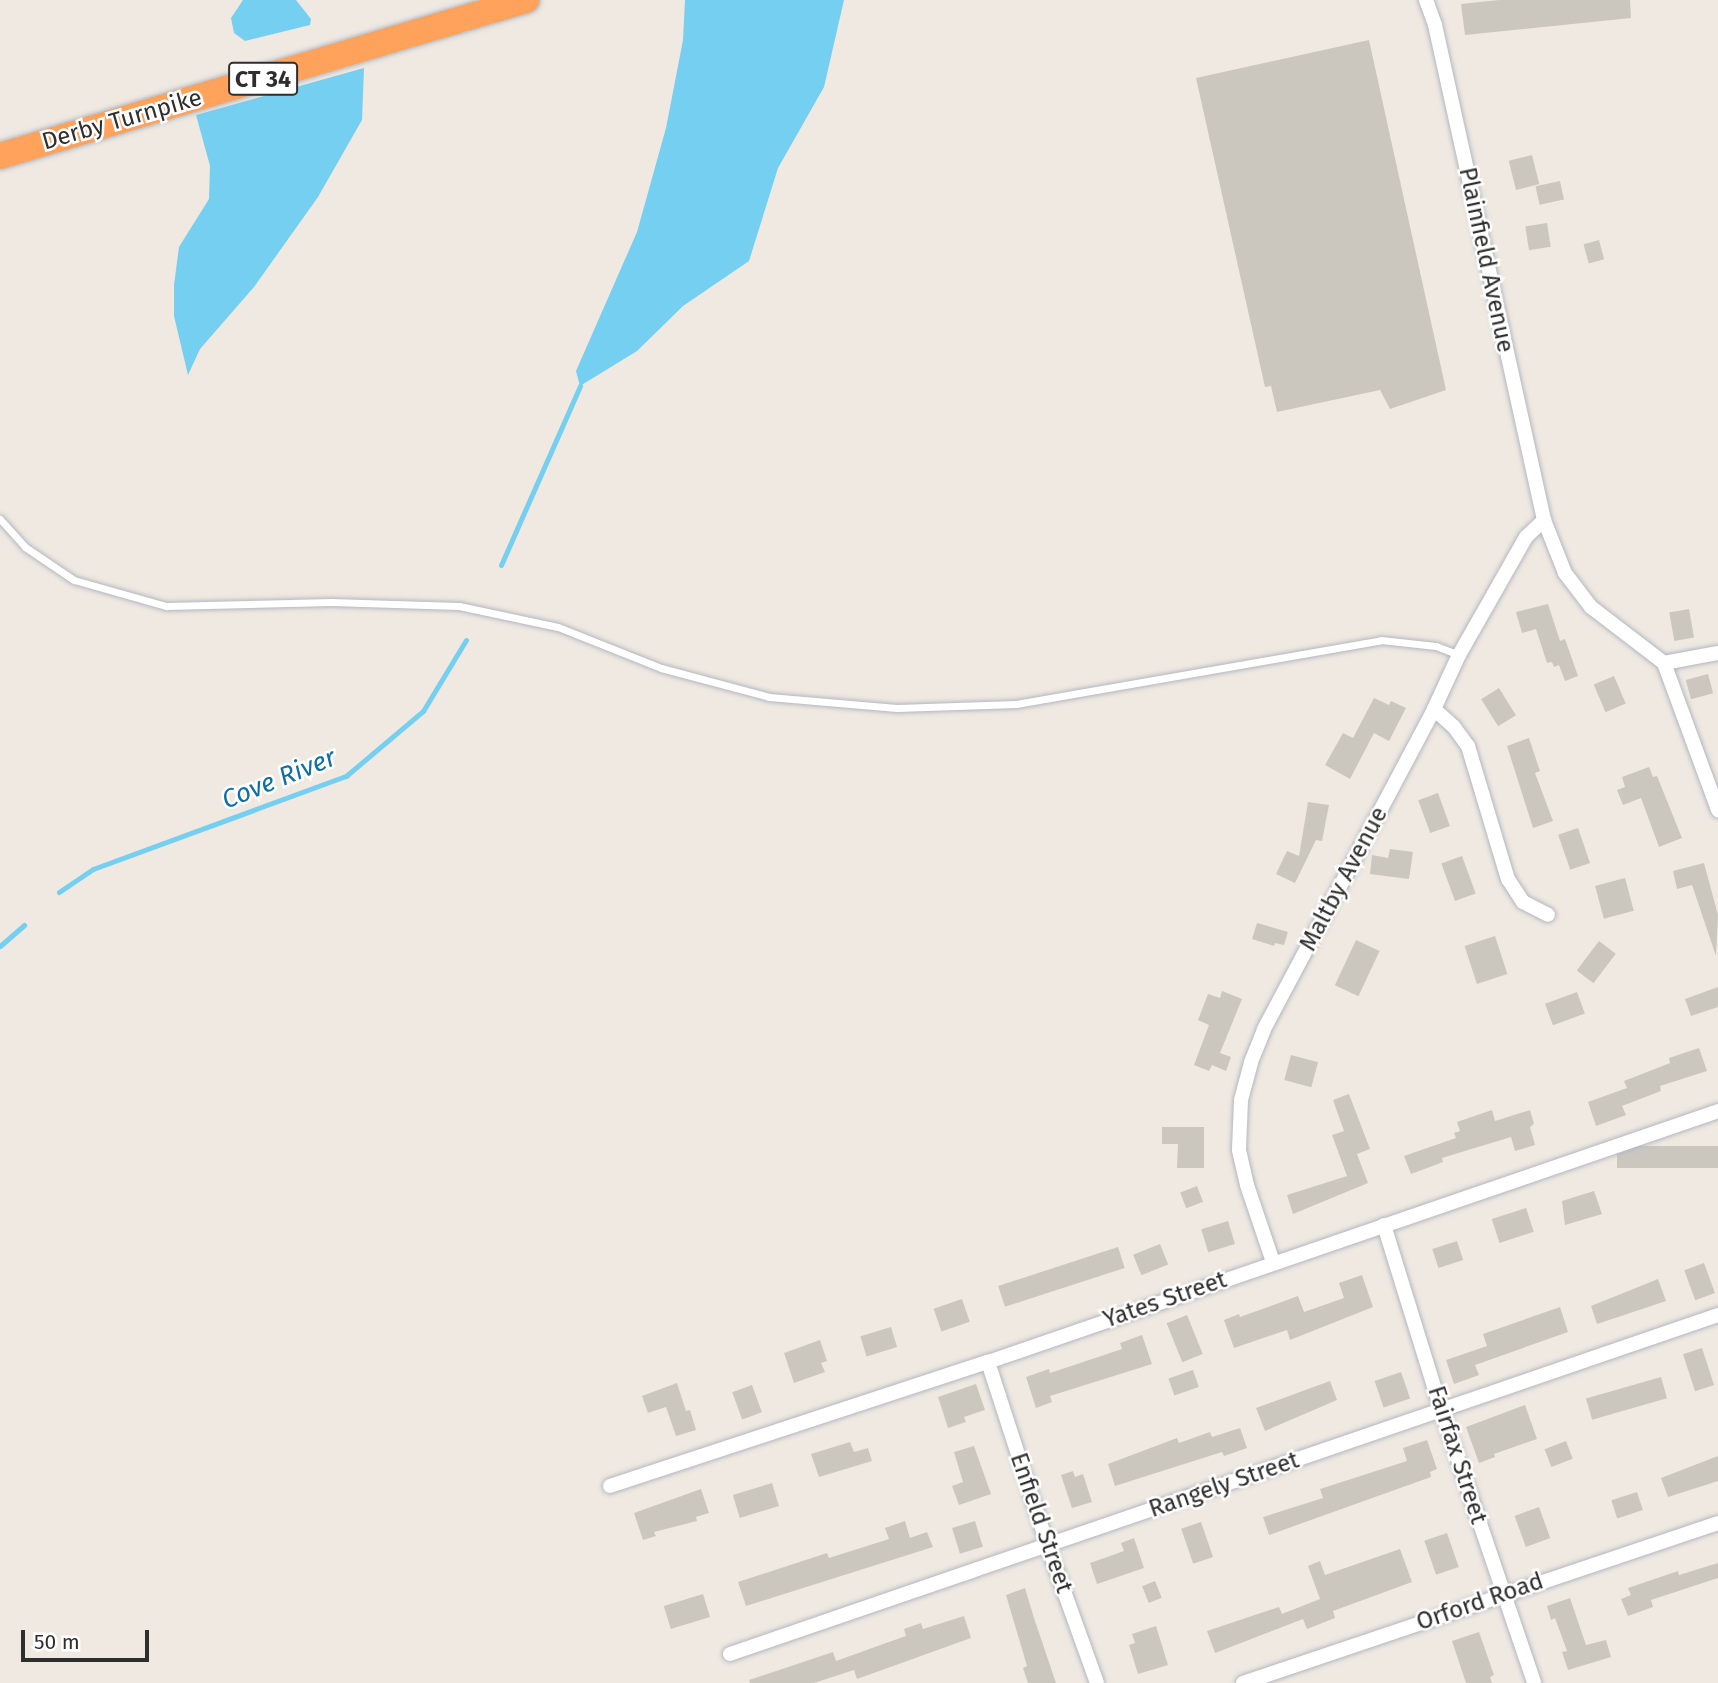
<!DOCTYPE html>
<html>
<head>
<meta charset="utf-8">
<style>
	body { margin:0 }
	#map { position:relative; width:1718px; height:1683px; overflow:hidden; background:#efe9e1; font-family:"Fira Sans",sans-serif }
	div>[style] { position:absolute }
	.water>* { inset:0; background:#75cff0 }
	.stream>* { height:5px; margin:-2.5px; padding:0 2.5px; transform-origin:2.5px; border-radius:2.5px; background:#75cff0 }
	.building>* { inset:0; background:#cbc7bf; transform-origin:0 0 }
	.roads { filter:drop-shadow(0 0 2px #b4b7c1) drop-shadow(0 0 2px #b4b7c1) }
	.lane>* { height:7px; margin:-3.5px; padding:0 3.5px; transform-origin:3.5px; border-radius:3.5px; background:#fff }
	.street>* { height:14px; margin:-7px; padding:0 7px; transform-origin:7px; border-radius:7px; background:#fff }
	.highway>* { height:26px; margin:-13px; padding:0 13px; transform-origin:13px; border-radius:13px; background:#ffa35c }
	span { translate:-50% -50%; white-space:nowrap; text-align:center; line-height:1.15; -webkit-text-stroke:5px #fff; paint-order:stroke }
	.shield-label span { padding:2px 5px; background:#fff; border:2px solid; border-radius:5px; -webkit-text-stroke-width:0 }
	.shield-label { font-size:23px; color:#2e2e2e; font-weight:700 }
	.street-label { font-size:24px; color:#2e2e2e }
	.water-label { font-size:26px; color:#0d6fa3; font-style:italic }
	.scale { position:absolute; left:21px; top:1630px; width:128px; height:32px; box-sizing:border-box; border:4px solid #2e2e2e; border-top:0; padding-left:9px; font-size:21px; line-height:24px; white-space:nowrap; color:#2e2e2e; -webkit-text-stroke:5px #fff; paint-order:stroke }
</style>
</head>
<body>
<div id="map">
	<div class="water">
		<div style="clip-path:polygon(243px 0,296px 0,311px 19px,310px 25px,245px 41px,234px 33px,231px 18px)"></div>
		<div style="clip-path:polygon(685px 0,844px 0,824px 87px,778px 168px,749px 261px,683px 306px,637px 351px,580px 386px,576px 371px,637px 232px,666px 128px,683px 40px)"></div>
		<div style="clip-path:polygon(364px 68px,362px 120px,318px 197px,254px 287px,200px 349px,188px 375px,174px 316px,174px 285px,179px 247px,209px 199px,210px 166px,196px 115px)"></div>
	</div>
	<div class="stream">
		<div style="left:501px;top:565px;width:196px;rotate:-66.2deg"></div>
		<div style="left:59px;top:892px;width:41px;rotate:-34.1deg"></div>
		<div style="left:93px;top:869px;width:270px;rotate:-20.2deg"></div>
		<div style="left:346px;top:776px;width:101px;rotate:-40.2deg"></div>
		<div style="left:423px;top:711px;width:83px;rotate:-58.8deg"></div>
		<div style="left:0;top:946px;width:32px;rotate:-41deg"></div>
	</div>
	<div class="building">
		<div style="clip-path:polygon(1499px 0,1630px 0,1631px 18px,1465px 35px,1461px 4px)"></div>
		<div style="clip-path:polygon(1369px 40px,1446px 390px,1390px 409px,1380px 390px,1277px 412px,1271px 386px,1265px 387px,1196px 78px)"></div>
		<div style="left:1532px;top:155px;width:30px;height:24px;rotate:76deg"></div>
		<div style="left:1560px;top:181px;width:19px;height:25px;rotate:78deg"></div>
		<div style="left:1547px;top:223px;width:24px;height:22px;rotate:81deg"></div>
		<div style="left:1599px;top:240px;width:20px;height:16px;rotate:75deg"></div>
		<div style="clip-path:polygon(1548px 604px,1560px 641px,1565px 639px,1578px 676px,1565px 681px,1559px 665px,1554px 667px,1552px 662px,1547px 663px,1536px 629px,1522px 633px,1516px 612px)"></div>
		<div style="left:1689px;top:609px;width:29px;height:20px;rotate:80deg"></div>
		<div style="left:1708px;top:674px;width:20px;height:23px;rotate:75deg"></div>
		<div style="left:1614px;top:676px;width:30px;height:22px;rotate:67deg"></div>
		<div style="left:1499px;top:688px;width:32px;height:21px;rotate:58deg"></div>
		<div style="clip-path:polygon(1374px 698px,1389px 705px,1391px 701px,1406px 708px,1389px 741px,1374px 733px,1350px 779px,1325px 765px,1343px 733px,1353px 738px)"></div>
		<div style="clip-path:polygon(1529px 738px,1540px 771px,1535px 773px,1553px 821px,1533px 828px,1507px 746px)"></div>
		<div style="clip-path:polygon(1649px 767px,1653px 777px,1657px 776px,1682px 838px,1659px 847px,1641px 798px,1623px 805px,1617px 790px,1625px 787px,1622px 777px)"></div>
		<div style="left:1438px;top:793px;width:35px;height:21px;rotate:70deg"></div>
		<div style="clip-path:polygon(1308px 802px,1329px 805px,1322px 841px,1316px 840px,1295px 883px,1276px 874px,1287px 851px,1299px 856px)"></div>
		<div style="left:1578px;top:828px;width:37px;height:21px;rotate:71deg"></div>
		<div style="clip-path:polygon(1390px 849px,1413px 852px,1409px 879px,1370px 874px,1372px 855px,1388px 858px)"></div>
		<div style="left:1462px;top:856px;width:40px;height:22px;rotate:70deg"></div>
		<div style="clip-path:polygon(1704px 863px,1718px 915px,1716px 956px,1692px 885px,1677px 889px,1673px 871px)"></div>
		<div style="left:1625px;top:878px;width:34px;height:31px;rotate:75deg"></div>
		<div style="clip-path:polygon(1257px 923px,1288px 932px,1284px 945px,1275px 943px,1274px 946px,1252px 939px)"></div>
		<div style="left:1495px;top:936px;width:40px;height:32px;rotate:72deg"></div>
		<div style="left:1356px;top:940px;width:26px;height:50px;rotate:25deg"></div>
		<div style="left:1599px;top:941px;width:21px;height:37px;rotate:37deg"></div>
		<div style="clip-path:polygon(1718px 987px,1718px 1007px,1691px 1016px,1685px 999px)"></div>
		<div style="clip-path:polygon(1222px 991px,1242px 999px,1220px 1053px,1231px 1057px,1226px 1071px,1212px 1065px,1209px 1071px,1194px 1065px,1209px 1025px,1198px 1020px,1208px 994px,1220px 998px)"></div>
		<div style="left:1577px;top:992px;width:23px;height:34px;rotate:70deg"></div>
		<div style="clip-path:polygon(1699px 1048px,1707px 1071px,1660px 1086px,1661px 1091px,1622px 1106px,1626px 1115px,1596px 1126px,1588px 1102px,1627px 1088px,1624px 1081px,1670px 1063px,1669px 1058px)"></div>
		<div style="left:1291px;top:1055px;width:28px;height:26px;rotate:15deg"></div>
		<div style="clip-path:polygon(1349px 1094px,1370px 1149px,1357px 1154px,1368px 1183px,1293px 1214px,1287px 1195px,1347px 1176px,1332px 1135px,1344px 1131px,1333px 1100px)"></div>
		<div style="clip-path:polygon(1492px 1110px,1495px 1121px,1530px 1110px,1534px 1124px,1530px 1127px,1535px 1145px,1515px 1151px,1511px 1137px,1442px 1158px,1443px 1162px,1411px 1174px,1404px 1156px,1456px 1138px,1454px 1133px,1460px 1131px,1457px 1122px)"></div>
		<div style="clip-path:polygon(1162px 1127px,1204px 1127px,1204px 1168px,1177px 1168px,1178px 1144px,1162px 1144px)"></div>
		<div style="left:1718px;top:1146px;width:22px;height:101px;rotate:90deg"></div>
		<div style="left:1197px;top:1186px;width:17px;height:18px;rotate:69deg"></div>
		<div style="clip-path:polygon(1594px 1191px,1602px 1214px,1565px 1225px,1562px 1201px)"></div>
		<div style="left:1526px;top:1208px;width:25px;height:36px;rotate:72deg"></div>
		<div style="left:1228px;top:1221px;width:24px;height:28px;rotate:73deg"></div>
		<div style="left:1457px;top:1241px;width:20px;height:26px;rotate:72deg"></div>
		<div style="left:1160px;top:1244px;width:22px;height:29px;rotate:68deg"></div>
		<div style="left:1118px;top:1247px;width:22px;height:126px;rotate:72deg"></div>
		<div style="left:1704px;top:1263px;width:32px;height:21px;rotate:70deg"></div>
		<div style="clip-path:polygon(1362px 1275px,1373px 1307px,1290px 1340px,1287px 1330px,1234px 1348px,1224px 1320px,1239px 1314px,1240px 1317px,1298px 1296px,1304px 1312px,1344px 1298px,1339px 1283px)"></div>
		<div style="clip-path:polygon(1658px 1279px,1666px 1301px,1597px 1324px,1591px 1306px)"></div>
		<div style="left:962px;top:1299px;width:24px;height:30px;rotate:71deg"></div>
		<div style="clip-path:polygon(1560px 1307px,1568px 1332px,1475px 1365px,1479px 1375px,1454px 1384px,1446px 1360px,1487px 1346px,1483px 1334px)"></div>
		<div style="left:1187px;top:1315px;width:42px;height:22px;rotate:68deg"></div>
		<div style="left:891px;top:1327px;width:21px;height:32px;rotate:73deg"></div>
		<div style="clip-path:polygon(1142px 1335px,1152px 1364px,1050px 1396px,1052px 1402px,1036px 1408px,1026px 1377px,1049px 1369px,1050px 1373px,1122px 1349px,1120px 1343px)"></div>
		<div style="clip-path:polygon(820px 1340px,827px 1361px,821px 1363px,825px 1372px,794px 1383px,784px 1353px)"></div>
		<div style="left:1702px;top:1348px;width:39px;height:20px;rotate:72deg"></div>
		<div style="left:1193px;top:1370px;width:18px;height:26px;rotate:71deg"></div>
		<div style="left:1401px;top:1372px;width:28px;height:28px;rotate:71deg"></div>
		<div style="left:1661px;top:1377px;width:22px;height:78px;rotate:74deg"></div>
		<div style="clip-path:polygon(1330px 1381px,1337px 1400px,1265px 1431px,1256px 1408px)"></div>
		<div style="clip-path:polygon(677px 1383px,686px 1411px,690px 1410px,696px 1430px,676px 1436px,666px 1407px,648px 1413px,642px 1396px)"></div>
		<div style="clip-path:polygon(976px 1384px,985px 1410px,964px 1417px,966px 1422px,948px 1428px,938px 1397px)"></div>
		<div style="left:752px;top:1385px;width:29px;height:21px;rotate:70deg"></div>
		<div style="clip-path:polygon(1525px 1405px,1537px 1439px,1494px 1454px,1495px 1457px,1479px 1463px,1466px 1427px)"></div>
		<div style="clip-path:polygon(1240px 1428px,1247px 1448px,1224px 1456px,1222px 1452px,1115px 1486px,1108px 1464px,1177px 1438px,1179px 1443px,1210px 1432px,1212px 1437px)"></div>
		<div style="clip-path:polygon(1427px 1440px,1437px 1469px,1430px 1472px,1431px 1477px,1269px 1535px,1263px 1517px,1323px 1498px,1320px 1489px,1407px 1461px,1403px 1448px)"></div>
		<div style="left:1566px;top:1441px;width:19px;height:23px;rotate:69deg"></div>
		<div style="clip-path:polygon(850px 1442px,854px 1452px,868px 1448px,872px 1461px,819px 1477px,811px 1454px)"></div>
		<div style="clip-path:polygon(974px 1446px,991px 1494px,959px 1505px,952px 1486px,963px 1482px,954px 1452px)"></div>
		<div style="clip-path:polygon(1718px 1456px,1718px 1481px,1668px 1497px,1661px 1478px)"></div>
		<div style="clip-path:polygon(1073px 1471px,1075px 1477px,1083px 1474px,1092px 1502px,1072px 1508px,1061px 1475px)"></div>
		<div style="left:772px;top:1483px;width:24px;height:41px;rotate:73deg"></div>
		<div style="clip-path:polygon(701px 1489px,709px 1513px,696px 1517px,697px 1521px,654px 1532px,656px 1536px,643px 1540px,634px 1513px)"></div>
		<div style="left:1637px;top:1492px;width:19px;height:27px;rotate:72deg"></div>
		<div style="left:1539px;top:1507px;width:33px;height:26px;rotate:70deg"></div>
		<div style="clip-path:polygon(905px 1521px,910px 1538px,927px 1532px,933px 1547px,746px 1606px,738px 1582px,827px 1553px,829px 1558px,889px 1539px,885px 1528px)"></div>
		<div style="left:975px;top:1521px;width:27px;height:24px;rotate:73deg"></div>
		<div style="left:1201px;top:1522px;width:37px;height:21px;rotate:71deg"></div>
		<div style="left:1447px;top:1533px;width:36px;height:24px;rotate:71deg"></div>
		<div style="clip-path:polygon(1134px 1538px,1144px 1568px,1097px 1584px,1090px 1563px,1124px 1551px,1121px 1543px)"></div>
		<div style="clip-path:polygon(1400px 1549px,1412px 1582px,1333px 1611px,1335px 1618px,1307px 1629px,1303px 1619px,1215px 1653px,1207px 1631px,1279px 1607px,1282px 1614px,1320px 1599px,1308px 1566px,1320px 1561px,1325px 1575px)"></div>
		<div style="clip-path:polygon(1718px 1563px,1718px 1578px,1651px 1600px,1653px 1607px,1628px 1616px,1621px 1599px,1631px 1595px,1628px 1588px,1678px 1571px,1679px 1575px)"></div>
		<div style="left:1155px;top:1581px;width:18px;height:14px;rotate:68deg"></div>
		<div style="clip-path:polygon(1025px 1588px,1034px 1618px,1056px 1683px,1028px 1683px,1023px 1668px,1027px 1666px,1006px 1595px)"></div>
		<div style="left:703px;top:1594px;width:24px;height:41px;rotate:73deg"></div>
		<div style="clip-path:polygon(1570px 1598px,1586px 1645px,1606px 1640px,1611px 1657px,1568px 1670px,1562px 1652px,1567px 1651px,1555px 1618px,1551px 1620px,1547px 1606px)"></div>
		<div style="clip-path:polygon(964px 1616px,971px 1638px,857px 1679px,854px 1670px,814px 1683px,750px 1683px,749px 1680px,833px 1652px,836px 1661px,886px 1643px,906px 1636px,904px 1629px,921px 1623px,923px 1629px)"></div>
		<div style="clip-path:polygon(1156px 1626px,1168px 1665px,1138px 1674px,1129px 1645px,1135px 1643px,1132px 1634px)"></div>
		<div style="clip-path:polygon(1479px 1632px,1494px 1675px,1490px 1677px,1492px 1683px,1466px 1683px,1452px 1641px)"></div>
	</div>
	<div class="roads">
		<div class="lane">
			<div style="left:0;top:519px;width:38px;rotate:48deg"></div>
			<div style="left:25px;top:547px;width:59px;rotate:34deg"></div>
			<div style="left:74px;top:580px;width:96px;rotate:15.8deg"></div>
			<div style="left:166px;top:606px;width:165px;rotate:-1.4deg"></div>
			<div style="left:331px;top:602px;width:128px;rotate:1.8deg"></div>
			<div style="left:459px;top:606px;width:101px;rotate:12deg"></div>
			<div style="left:558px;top:627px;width:111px;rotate:21.7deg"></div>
			<div style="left:661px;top:668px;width:112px;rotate:15deg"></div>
			<div style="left:769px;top:697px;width:128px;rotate:4.9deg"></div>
			<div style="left:897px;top:708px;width:119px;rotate:-1.9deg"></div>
			<div style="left:1016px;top:704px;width:371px;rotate:-9.9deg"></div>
			<div style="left:1381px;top:640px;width:55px;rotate:6.2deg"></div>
			<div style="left:1436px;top:646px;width:25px;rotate:21deg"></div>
		</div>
		<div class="street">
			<div style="left:1426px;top:0;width:27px;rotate:70deg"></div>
			<div style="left:1435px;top:25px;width:507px;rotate:77.58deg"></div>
			<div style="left:1544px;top:520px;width:57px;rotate:68.4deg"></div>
			<div style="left:1565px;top:573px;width:43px;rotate:52.6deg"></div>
			<div style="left:1591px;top:607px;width:92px;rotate:37.5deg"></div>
			<div style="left:1664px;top:663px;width:157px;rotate:69.8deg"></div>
			<div style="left:1664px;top:663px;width:55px;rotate:-10.5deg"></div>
			<div style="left:1434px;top:709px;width:27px;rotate:42deg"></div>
			<div style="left:1454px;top:727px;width:24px;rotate:54deg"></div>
			<div style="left:1468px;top:746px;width:139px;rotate:73.3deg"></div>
			<div style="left:1508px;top:879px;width:27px;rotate:57deg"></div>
			<div style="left:1523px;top:902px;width:28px;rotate:27deg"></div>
			<div style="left:1384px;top:1225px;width:196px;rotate:72.8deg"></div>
			<div style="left:1442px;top:1412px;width:286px;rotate:71.2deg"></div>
			<div style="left:1273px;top:1262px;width:81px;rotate:-108.7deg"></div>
			<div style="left:1247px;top:1185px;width:36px;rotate:-103deg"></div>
			<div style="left:1239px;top:1150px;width:50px;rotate:-87.7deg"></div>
			<div style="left:1241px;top:1100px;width:39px;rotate:-75deg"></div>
			<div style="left:1251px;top:1062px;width:35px;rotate:-68deg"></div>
			<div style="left:1264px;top:1029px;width:362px;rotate:-62deg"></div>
			<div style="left:1434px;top:709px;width:60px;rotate:-65.2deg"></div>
			<div style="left:1459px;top:655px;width:136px;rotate:-60.4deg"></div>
			<div style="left:1526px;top:537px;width:25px;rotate:-43deg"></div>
			<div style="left:988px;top:1362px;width:191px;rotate:72deg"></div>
			<div style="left:1047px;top:1544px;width:148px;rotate:70.2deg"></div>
			<div style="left:610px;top:1486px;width:398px;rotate:-18.2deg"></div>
			<div style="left:988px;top:1362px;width:772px;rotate:-18.97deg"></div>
			<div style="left:730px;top:1654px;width:1045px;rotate:-18.94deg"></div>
			<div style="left:1243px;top:1683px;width:501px;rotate:-18.62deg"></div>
		</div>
		<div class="highway">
			<div style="left:0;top:156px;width:549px;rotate:-16.52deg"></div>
		</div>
	</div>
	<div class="shield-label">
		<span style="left:263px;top:79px">CT 34</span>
	</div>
	<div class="street-label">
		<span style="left:122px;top:120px;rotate:-16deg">Derby Turnpike</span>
		<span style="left:1486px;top:260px;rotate:78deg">Plainfield Avenue</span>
		<span style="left:1344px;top:879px;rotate:-62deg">Maltby Avenue</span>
		<span style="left:1165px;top:1300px;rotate:-19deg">Yates Street</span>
		<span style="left:1457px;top:1455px;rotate:72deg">Fairfax Street</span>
		<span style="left:1224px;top:1485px;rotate:-19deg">Rangely Street</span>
		<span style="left:1041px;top:1523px;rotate:71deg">Enfield Street</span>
		<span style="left:1480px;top:1602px;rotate:-19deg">Orford Road</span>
	</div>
	<div class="water-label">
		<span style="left:279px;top:779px;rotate:-22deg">Cove River</span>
	</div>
	<div class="scale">50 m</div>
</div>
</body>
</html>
